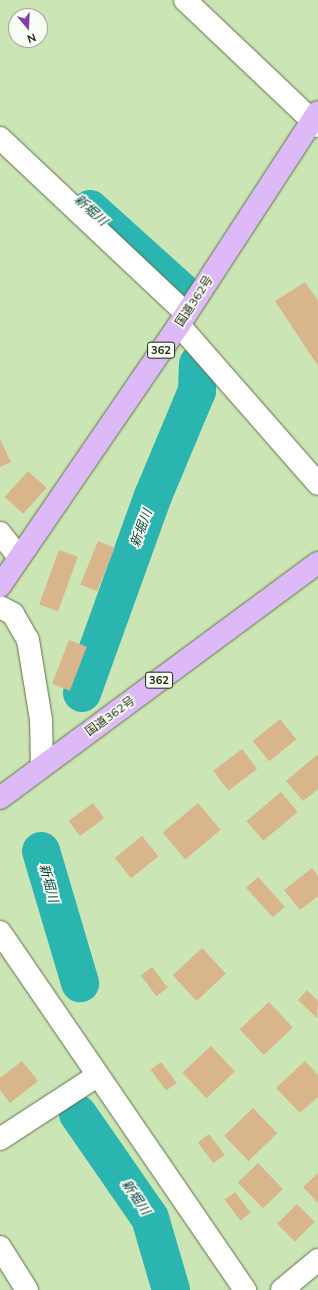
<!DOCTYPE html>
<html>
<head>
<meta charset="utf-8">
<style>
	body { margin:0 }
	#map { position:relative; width:318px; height:1290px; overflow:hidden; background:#cce5b5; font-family:Mulish,"Noto Sans JP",sans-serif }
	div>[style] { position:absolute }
	.river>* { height:38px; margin:-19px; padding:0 19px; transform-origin:19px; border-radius:19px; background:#2bb5b0 }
	.building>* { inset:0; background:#d9b58c; transform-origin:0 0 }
	.roads { filter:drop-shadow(0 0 1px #5d7348) drop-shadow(0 0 1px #5d7348) }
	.minor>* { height:22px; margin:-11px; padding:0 11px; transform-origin:11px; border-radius:11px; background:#fff }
	.highway>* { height:22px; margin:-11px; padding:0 11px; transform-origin:11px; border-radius:11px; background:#ddbaf7 }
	span { translate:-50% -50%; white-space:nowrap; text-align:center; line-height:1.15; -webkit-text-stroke:3.5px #f9fef4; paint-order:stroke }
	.shield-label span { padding:1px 3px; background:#f9fef4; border:1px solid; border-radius:3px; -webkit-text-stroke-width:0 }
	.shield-label { font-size:11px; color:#1b2412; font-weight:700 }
	.street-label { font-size:12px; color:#1b2412 }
	.water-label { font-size:13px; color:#064340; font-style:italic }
	.north { position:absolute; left:8px; top:8px; width:40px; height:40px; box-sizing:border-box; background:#f9fef4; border:1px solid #a0a79a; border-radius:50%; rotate:161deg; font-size:11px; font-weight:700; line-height:16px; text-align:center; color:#1b2412 }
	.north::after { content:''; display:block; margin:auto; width:14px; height:18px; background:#833bad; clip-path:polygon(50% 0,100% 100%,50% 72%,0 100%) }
</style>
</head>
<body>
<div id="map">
	<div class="river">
		<div style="left:90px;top:209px;width:124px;rotate:42.1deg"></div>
		<div style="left:82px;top:693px;width:209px;rotate:-70.2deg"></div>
		<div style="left:153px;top:496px;width:114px;rotate:-67.3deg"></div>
		<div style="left:197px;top:391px;width:27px;rotate:-88deg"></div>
		<div style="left:41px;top:851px;width:138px;rotate:73.5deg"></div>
		<div style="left:78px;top:1114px;width:126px;rotate:55.3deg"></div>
		<div style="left:150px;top:1218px;width:75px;rotate:73.7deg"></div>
	</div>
	<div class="building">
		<div style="clip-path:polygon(305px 282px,318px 301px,318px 366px,275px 301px)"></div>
		<div style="clip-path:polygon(0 439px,11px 462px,0 467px)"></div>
		<div style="left:28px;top:471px;width:25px;height:35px;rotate:42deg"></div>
		<div style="left:98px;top:541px;width:18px;height:47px;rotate:22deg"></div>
		<div style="left:59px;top:550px;width:20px;height:58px;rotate:20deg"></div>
		<div style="left:69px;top:640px;width:19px;height:47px;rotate:21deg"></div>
		<div style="left:280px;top:719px;width:26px;height:35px;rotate:51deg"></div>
		<div style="left:242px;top:749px;width:25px;height:36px;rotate:53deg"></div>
		<div style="clip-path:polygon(318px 754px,318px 789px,303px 801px,286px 781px)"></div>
		<div style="left:281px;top:792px;width:26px;height:45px;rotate:50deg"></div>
		<div style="left:93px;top:803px;width:19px;height:30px;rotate:54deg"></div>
		<div style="left:198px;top:803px;width:35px;height:46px;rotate:50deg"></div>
		<div style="left:142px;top:836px;width:26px;height:35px;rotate:51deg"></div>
		<div style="clip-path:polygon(312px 868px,318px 876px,318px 896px,300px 910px,284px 890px)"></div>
		<div style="left:258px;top:877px;width:40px;height:16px;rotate:48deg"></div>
		<div style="left:202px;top:948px;width:35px;height:40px;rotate:47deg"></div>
		<div style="left:152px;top:967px;width:26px;height:14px;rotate:53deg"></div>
		<div style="clip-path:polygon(307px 990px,318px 1001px,317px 1018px,298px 1000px)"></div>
		<div style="left:269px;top:1002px;width:35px;height:40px;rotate:47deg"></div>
		<div style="left:211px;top:1046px;width:35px;height:39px;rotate:47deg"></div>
		<div style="clip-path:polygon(22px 1061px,38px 1081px,10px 1103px,0 1090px,0 1078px)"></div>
		<div style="clip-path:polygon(305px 1061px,318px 1075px,318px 1097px,300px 1113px,276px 1088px)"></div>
		<div style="left:161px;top:1062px;width:26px;height:13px;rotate:53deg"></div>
		<div style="left:253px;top:1108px;width:35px;height:40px;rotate:46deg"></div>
		<div style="left:209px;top:1134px;width:26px;height:14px;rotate:53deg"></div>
		<div style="left:258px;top:1163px;width:36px;height:28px;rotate:46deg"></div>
		<div style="clip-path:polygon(318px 1173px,318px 1203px,303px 1187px)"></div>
		<div style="left:235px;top:1192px;width:26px;height:13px;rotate:53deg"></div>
		<div style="left:297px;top:1204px;width:25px;height:28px;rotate:45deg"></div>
	</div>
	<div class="roads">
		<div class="minor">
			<div style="left:185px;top:0;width:183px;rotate:43.5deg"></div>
			<div style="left:0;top:138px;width:255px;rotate:43.3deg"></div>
			<div style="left:179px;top:325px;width:211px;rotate:48.8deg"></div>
			<div style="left:0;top:533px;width:29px;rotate:52deg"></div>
			<div style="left:0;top:607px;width:15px;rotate:28deg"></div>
			<div style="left:13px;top:614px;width:30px;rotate:60deg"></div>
			<div style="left:28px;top:640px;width:80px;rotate:80.7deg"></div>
			<div style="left:41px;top:719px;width:47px;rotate:88.8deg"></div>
			<div style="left:0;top:932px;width:434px;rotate:55.6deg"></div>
			<div style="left:0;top:1139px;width:116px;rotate:-33deg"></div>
			<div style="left:0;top:1247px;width:51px;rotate:57.9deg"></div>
			<div style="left:282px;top:1290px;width:47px;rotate:-39.8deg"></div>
		</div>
		<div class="highway">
			<div style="left:0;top:586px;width:316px;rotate:-55.6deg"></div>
			<div style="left:179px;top:325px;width:254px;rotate:-56.9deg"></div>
			<div style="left:0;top:798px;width:395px;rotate:-36.5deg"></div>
		</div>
	</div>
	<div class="shield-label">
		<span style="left:161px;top:350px">362</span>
		<span style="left:159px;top:680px">362</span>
	</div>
	<div class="street-label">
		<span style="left:194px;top:301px;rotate:-57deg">国道362号</span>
		<span style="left:110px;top:716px;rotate:-36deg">国道362号</span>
	</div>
	<div class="water-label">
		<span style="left:91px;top:210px;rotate:42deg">新堀川</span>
		<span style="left:141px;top:528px;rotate:-70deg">新堀川</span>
		<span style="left:49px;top:883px;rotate:75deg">新堀川</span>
		<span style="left:136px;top:1197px;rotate:56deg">新堀川</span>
	</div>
	<div class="north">N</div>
</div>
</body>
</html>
